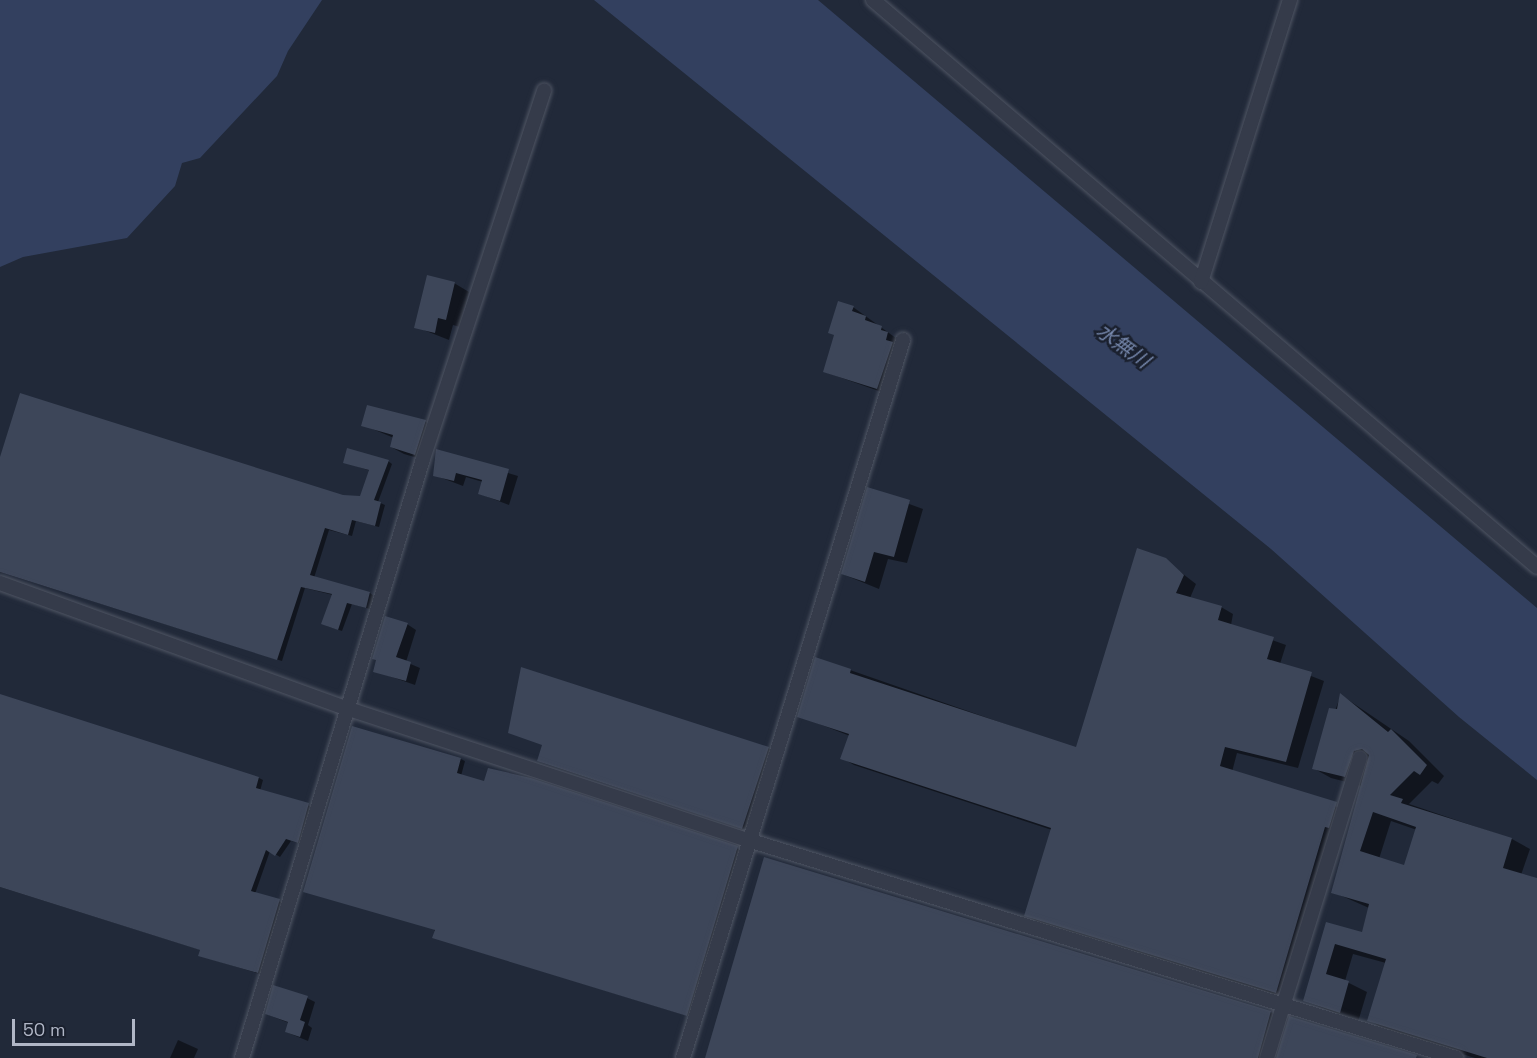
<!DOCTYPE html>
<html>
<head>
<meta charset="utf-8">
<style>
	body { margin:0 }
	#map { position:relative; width:1537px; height:1058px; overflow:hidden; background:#212939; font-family:"Space Grotesk","Noto Sans JP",sans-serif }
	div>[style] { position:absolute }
	.water>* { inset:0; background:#33405f }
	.shadow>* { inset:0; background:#0007 }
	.building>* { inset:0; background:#3d4659 }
	.roads { filter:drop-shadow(0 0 2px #505664) drop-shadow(0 0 2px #505664) }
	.minor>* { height:14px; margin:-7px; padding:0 7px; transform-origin:7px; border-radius:7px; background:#353b4a }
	span { translate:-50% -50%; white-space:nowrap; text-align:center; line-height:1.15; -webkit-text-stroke:5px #1a202e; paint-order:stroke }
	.water-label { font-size:20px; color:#7789ae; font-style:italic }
	.scale { position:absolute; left:12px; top:1019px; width:123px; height:27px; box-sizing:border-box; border:3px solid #b0b6c6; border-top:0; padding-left:8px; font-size:18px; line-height:21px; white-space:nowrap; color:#b0b6c6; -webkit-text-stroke:4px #1a202e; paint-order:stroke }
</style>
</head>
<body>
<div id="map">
	<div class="water">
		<div style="clip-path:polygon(0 0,322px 0,288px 51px,277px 76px,200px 158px,182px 163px,175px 186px,127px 238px,23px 257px,0 267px)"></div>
		<div style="clip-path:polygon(594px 0,818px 0,1537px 608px,1537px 780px,1459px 717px,1271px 549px)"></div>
	</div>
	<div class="shadow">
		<div style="clip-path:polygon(454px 283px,469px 292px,460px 327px,453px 325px,449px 340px,416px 327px)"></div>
		<div style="clip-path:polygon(853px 307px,900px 341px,890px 395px,825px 372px)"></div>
		<div style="clip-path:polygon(368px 407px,426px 422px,438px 429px,428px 461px,404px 454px,391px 447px,394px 438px,363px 425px)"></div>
		<div style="clip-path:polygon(437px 451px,518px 476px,509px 505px,480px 494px,483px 482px,466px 477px,463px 486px,434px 475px)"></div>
		<div style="clip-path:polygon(388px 461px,392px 464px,378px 502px,385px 505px,379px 527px,356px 521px,352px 536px,329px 530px,314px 578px,370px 593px,374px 596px,370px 609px,352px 604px,342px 631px,327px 626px,333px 595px,305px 588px,282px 661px,0 572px,0 469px,361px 498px,371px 471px,344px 462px)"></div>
		<div style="clip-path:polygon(868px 489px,923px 509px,907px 563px,888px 559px,879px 589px,842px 574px)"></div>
		<div style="clip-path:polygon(1165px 560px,1196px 584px,1190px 598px,1221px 607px,1233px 614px,1231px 625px,1286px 645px,1280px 664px,1324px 681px,1298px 768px,1237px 753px,1232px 772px,1349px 811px,1289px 999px,1038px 922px,1026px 915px,1052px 830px,854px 765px,842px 758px,850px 736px,799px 716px,850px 670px,1077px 749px)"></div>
		<div style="clip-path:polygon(407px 624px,416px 630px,406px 662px,420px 668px,415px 685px,375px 671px,378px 661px)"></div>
		<div style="clip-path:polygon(evenodd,1341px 695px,1409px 741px,1444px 776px,1438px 784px,1432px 781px,1409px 804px,1512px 839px,1530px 849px,1521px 875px,1537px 880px,1537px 1058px,1475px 1058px,1387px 1031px,1369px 1020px,1386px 963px,1353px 954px,1345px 981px,1367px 992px,1358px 1022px,1305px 1001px,1327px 924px,1363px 934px,1369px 908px,1333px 892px,1362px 786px,1331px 778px,1313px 768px,1341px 695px,1391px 821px,1417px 830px,1405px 867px,1379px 859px,1391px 821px)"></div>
		<div style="clip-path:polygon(0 696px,259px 778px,263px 780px,260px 791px,313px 807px,302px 844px,291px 841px,280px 857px,270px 851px,255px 894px,284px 903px,263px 975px,204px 957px,201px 950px,0 887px)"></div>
		<div style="clip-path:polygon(353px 728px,461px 759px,465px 761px,461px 776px,485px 783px,530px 780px,742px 850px,691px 1017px,438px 939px)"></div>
		<div style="clip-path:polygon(543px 745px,768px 748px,773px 751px,747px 830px,543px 763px,538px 760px)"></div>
		<div style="clip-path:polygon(307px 998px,315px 1002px,308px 1025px,312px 1028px,308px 1041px,286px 1032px,289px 1023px,266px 1014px)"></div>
		<div style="clip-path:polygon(1271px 1012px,1283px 1019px,1272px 1058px,705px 1058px)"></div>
		<div style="clip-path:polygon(178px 1040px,198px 1049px,194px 1058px,170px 1058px)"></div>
	</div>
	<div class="building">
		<div style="clip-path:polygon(427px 275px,455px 282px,446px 320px,438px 318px,435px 333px,414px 328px)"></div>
		<div style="clip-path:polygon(838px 301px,854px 306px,852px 311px,866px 316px,865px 320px,882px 326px,881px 330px,888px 332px,886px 340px,893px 342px,877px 389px,823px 372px,834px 335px,828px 333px)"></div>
		<div style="clip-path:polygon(20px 393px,343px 495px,360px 496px,369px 470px,343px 463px,347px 448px,389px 460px,374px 500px,381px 502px,375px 526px,352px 520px,348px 535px,325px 528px,310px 575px,370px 592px,366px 608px,347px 603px,338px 630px,321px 624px,332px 594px,301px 587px,277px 660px,0 572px,0 457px)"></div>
		<div style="clip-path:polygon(367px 405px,426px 420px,415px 455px,390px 447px,393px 435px,361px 426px)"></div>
		<div style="clip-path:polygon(436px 449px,509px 469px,500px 501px,478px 494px,482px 480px,456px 473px,454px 481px,433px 476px)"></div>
		<div style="clip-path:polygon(867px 487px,910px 500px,894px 557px,874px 552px,865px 582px,841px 574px)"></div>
		<div style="clip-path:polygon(1137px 548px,1166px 558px,1184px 575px,1176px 593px,1222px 606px,1218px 620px,1274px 637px,1267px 659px,1312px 672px,1286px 762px,1225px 747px,1220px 766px,1337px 802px,1329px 828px,1325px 827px,1276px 993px,1024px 916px,1051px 828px,840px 759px,849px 734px,797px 717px,815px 657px,851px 669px,850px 673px,1076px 747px)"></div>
		<div style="clip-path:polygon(385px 616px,408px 623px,396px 657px,411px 662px,406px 681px,373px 672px,376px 660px,372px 659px)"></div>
		<div style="clip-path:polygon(521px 667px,769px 747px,742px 829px,537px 761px,542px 745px,508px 733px)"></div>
		<div style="clip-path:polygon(evenodd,1340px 693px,1388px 732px,1391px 729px,1427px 765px,1420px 775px,1414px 771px,1390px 795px,1403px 799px,1401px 803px,1512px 838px,1503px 868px,1537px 878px,1537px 1058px,1487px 1058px,1367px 1021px,1386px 959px,1335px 944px,1326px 974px,1349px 981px,1340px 1013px,1303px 1001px,1326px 922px,1362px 932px,1369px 904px,1331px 893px,1369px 755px,1362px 749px,1354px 751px,1345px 777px,1312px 769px,1329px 708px,1337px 709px,1340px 693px,1373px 812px,1416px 827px,1404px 865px,1360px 851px,1373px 812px)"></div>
		<div style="clip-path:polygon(0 694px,259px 777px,256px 788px,309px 803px,298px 843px,286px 839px,275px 856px,266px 850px,251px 891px,280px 899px,258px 973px,198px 956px,200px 950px,0 887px)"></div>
		<div style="clip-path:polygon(352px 726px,461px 758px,457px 773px,484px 781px,488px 768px,531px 778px,738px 846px,687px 1016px,432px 938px,435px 930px,303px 892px)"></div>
		<div style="clip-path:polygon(764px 857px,1271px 1011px,1258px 1058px,705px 1058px)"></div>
		<div style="clip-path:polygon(273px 985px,308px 996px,300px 1020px,305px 1022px,300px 1037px,285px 1032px,288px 1022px,265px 1014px)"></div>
		<div style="clip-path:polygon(1289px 1016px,1417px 1055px,1416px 1058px,1276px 1058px)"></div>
	</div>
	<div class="roads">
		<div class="minor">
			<div style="left:873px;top:0;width:873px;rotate:40.49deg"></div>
			<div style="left:1201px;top:282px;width:296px;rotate:-72.5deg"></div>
			<div style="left:0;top:583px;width:371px;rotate:19.9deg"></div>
			<div style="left:349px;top:709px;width:420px;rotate:18.2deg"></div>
			<div style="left:748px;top:840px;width:741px;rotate:17.11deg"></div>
			<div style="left:242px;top:1058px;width:623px;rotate:-73.19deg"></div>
			<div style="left:422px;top:462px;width:391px;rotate:-71.8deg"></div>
			<div style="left:683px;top:1058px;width:751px;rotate:-72.96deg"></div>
			<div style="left:1267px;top:1058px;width:314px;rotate:-72.8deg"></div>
		</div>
	</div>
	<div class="water-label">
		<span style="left:1123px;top:346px;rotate:36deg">水無川</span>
	</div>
	<div class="scale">50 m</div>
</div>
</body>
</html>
